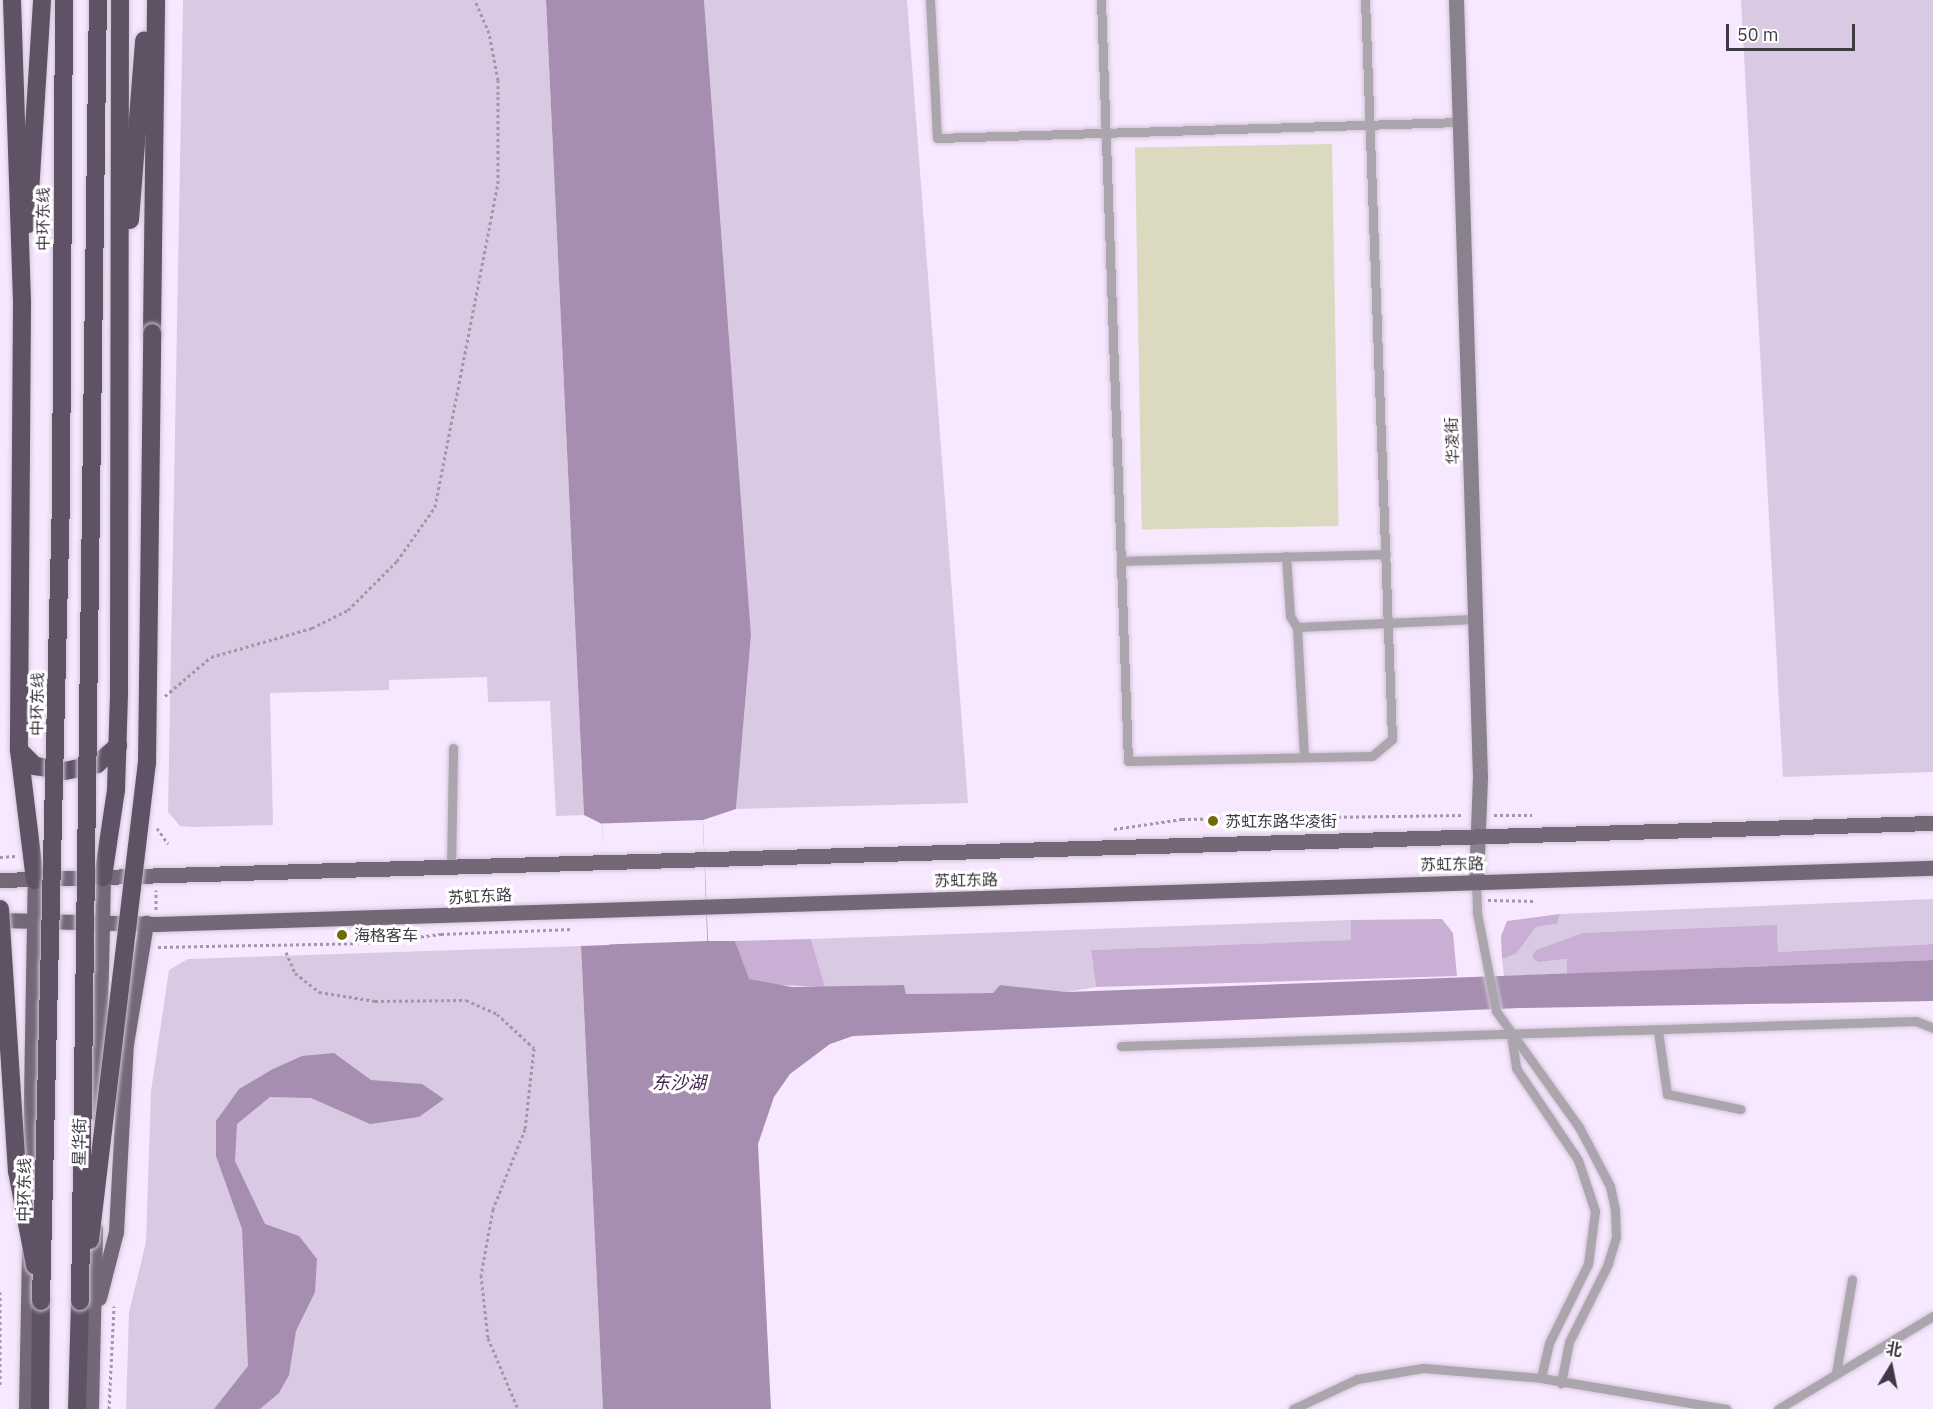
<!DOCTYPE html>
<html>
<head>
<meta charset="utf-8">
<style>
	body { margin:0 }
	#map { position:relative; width:1933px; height:1409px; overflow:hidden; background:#f8e8ff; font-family:"IBM Plex Sans","Noto Sans SC",sans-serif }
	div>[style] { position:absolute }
	.green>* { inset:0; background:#dac9e2 }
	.forest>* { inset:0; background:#c8afd3 }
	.water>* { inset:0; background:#a58eb0 }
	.pier>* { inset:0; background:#f8e8ff; transform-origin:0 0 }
	.building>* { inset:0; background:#dbdac0; transform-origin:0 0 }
	.path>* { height:3px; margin-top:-1.5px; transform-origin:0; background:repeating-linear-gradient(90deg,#a296a7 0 3px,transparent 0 6px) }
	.roads { filter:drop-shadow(0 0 2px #d3c5d9) drop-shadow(0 0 2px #d3c5d9) }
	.lane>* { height:9px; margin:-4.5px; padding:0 4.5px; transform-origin:4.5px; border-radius:4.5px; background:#aba5ae }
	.secondary>* { height:15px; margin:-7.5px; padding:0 7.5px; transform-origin:7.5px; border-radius:7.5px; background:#8a818f }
	.primary>* { height:15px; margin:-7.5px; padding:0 7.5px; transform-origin:7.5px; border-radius:7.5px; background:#736778 }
	.highway>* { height:18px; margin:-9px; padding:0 9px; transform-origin:9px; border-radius:9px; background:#5f5265 }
	.bridges { filter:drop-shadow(0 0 2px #d3c5d9) drop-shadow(0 0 2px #d3c5d9) }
	.highway-bridge>* { height:18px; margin:-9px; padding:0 9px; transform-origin:9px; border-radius:9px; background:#5f5265 }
	.dots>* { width:16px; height:16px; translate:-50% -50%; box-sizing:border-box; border:3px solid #fff; border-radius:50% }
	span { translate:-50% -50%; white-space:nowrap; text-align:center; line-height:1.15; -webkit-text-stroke:6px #fff; paint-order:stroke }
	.street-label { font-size:16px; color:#3f3942 }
	.poi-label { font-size:16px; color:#3f3942 }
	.left { translate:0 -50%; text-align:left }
	.water-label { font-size:18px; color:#452553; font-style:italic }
	.north { position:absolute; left:1861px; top:1337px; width:60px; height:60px; -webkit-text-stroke:4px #fff; paint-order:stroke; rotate:10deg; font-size:16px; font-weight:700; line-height:24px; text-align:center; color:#3f3942 }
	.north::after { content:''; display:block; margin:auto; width:21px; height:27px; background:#3f3942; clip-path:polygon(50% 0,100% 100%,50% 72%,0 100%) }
	.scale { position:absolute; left:1726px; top:24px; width:129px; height:27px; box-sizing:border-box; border:3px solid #3f3942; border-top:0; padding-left:8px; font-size:18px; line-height:21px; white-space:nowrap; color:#3f3942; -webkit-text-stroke:4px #fff; paint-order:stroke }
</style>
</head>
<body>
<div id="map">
	<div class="green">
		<div style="clip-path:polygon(183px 0,546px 0,584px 815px,556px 816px,550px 701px,488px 702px,487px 677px,389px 680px,389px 690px,270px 693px,273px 825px,192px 827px,180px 826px,168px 812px)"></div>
		<div style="clip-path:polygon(704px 0,907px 0,968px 803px,736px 809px,751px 635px)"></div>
		<div style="clip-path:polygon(1741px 0,1933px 0,1933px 772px,1783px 777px)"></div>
		<div style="clip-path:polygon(1933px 899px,1933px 944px,1778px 952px,1777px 925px,1538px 962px,1567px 959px,1567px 974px,1504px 976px,1502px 959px,1516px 954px,1536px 927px,1557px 924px,1560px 914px)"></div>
		<div style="clip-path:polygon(1351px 920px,1352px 940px,1091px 950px,1096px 987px,1067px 992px,1000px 985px,993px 993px,906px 994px,904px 985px,825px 987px,811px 939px)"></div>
		<div style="clip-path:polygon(581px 946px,603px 1409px,126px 1409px,129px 1312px,146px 1242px,151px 1091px,169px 970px,188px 959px)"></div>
	</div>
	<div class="forest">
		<div style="clip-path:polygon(1560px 914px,1557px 924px,1536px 927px,1516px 954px,1502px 959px,1501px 936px,1507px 921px)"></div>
		<div style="clip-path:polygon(1442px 919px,1453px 933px,1457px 976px,1096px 987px,1091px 950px,1351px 940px,1351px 920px)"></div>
		<div style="clip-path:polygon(1777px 925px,1778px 952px,1933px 944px,1933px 960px,1567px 974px,1567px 959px,1538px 962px,1532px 957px,1536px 950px,1583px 933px)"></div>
		<div style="clip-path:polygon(811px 939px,825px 987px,756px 984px,748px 979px,735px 941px)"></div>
	</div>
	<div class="water">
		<div style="clip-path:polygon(546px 0,704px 0,751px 635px,736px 809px,703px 820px,708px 941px,735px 941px,749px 979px,792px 987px,904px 985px,906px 994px,993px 993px,1000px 985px,1067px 992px,1933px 960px,1933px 1001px,1520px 1008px,853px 1036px,830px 1044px,790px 1074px,774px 1097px,758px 1144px,771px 1409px,603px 1409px,581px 946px,609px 945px,602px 824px,584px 815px)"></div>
		<div style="clip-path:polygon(334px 1053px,371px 1080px,422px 1084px,444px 1099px,419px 1117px,370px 1124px,311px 1098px,270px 1097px,237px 1124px,235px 1161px,265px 1224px,299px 1236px,317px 1259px,315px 1292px,296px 1331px,289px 1375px,279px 1393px,260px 1409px,214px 1409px,248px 1366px,242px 1229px,216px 1156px,216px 1121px,239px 1089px,273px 1069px,302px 1056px)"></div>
	</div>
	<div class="pier">
		<div style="left:703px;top:820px;width:121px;height:101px;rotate:88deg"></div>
	</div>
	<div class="building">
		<div style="left:1332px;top:144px;width:382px;height:197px;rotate:89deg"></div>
	</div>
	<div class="path">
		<div style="left:165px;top:696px;width:60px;rotate:-40.3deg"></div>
		<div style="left:211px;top:657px;width:105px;rotate:-16deg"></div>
		<div style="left:312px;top:628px;width:40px;rotate:-26.6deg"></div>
		<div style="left:348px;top:610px;width:69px;rotate:-45deg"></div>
		<div style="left:397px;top:561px;width:66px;rotate:-54.9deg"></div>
		<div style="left:435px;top:507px;width:329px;rotate:-79deg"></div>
		<div style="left:498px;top:184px;width:104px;rotate:-90deg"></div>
		<div style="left:498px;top:80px;width:48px;rotate:-100.8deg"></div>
		<div style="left:489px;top:33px;width:36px;rotate:-113deg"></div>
		<div style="left:1494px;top:815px;width:38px"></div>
		<div style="left:157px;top:828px;width:19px;rotate:55deg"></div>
		<div style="left:1114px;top:829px;width:69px;rotate:-8.4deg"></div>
		<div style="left:1182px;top:819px;width:282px;rotate:-0.8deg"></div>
		<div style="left:0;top:857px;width:16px;rotate:-4deg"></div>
		<div style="left:1488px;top:900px;width:45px;rotate:1.3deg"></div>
		<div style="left:156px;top:910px;width:20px;rotate:-90deg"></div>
		<div style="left:158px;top:947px;width:209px;rotate:-1.1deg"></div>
		<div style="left:367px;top:943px;width:75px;rotate:-6.9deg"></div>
		<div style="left:441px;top:934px;width:132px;rotate:-2.2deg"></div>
		<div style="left:286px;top:952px;width:23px;rotate:67deg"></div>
		<div style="left:295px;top:973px;width:31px;rotate:38deg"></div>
		<div style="left:319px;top:992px;width:57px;rotate:9.1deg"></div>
		<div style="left:375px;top:1001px;width:91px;rotate:-0.6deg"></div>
		<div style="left:466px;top:1000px;width:34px;rotate:24deg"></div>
		<div style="left:497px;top:1014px;width:50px;rotate:42.6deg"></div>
		<div style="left:534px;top:1048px;width:81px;rotate:96.3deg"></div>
		<div style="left:525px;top:1129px;width:86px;rotate:111.8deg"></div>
		<div style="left:493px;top:1209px;width:67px;rotate:100.3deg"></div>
		<div style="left:481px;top:1275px;width:63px;rotate:83.7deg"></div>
		<div style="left:488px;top:1338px;width:77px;rotate:67.1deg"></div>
		<div style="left:0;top:1292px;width:95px;rotate:90deg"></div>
		<div style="left:109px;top:1409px;width:103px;rotate:-87.2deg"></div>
	</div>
	<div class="roads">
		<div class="lane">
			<div style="left:930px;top:0;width:138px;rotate:87.1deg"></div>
			<div style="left:937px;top:138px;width:523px;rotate:-1.75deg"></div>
			<div style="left:1101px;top:0;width:761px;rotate:87.97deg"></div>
			<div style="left:1128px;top:761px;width:244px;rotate:-1.2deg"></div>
			<div style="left:1372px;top:756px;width:26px;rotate:-40deg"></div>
			<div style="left:1392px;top:739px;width:739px;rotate:-92.09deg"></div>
			<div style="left:1286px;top:556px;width:60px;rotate:86.2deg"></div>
			<div style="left:1290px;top:616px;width:13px;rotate:58deg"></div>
			<div style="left:1297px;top:627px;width:128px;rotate:86.9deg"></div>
			<div style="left:1122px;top:561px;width:264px;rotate:-1.5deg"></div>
			<div style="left:1297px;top:627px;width:178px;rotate:-2.6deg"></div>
			<div style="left:451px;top:868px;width:120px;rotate:-89deg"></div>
			<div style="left:1476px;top:881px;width:32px;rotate:88deg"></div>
			<div style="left:1477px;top:913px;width:100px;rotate:79deg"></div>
			<div style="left:1496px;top:1011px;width:143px;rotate:54.4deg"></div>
			<div style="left:1579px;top:1127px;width:67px;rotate:62.3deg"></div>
			<div style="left:1610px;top:1186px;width:25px;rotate:78deg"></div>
			<div style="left:1615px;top:1210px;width:27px;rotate:88deg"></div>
			<div style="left:1616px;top:1237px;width:28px;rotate:107deg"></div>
			<div style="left:1608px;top:1264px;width:87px;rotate:116.6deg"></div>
			<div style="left:1569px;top:1342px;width:42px;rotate:101deg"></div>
			<div style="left:1658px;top:1031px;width:64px;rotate:81.9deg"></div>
			<div style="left:1667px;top:1094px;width:75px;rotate:11.6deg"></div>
			<div style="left:1511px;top:1035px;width:33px;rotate:81deg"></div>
			<div style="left:1516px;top:1068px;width:111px;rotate:56deg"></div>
			<div style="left:1578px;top:1160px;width:54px;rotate:71.6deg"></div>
			<div style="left:1595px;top:1211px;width:53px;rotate:97.5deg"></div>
			<div style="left:1588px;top:1264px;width:88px;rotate:116.3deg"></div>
			<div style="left:1549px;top:1343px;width:36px;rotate:103deg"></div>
			<div style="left:1121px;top:1046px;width:795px;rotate:-1.8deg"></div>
			<div style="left:1916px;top:1021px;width:18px;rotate:22deg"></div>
			<div style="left:1836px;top:1373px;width:95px;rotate:-80.3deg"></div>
			<div style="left:1293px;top:1409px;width:71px;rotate:-25.1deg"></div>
			<div style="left:1357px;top:1379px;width:67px;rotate:-9.5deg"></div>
			<div style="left:1423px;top:1368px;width:118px;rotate:4.8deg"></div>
			<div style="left:1541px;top:1378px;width:188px;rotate:9.5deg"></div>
			<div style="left:1778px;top:1409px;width:181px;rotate:-31deg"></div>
		</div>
		<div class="secondary">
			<div style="left:1456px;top:0;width:777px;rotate:88.23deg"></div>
			<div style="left:1480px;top:777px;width:104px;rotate:92.2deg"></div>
		</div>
		<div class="primary">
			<div style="left:0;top:880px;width:1934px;rotate:-1.69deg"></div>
			<div style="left:0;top:920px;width:156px;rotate:1.5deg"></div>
			<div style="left:156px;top:924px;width:1778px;rotate:-1.81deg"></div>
			<div style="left:98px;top:1115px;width:238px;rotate:-88.8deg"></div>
			<div style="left:29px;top:1210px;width:330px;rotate:-89deg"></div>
			<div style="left:99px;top:1298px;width:68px;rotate:-75.6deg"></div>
			<div style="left:116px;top:1232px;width:188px;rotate:-87deg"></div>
			<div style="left:126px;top:1044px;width:123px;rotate:-80.6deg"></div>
			<div style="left:26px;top:1409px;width:157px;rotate:-88.9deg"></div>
			<div style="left:91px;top:1409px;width:180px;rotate:-88.7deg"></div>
		</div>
		<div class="highway">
			<div style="left:12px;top:0;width:304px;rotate:88.1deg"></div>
			<div style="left:22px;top:304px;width:446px;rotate:90.4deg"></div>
			<div style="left:19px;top:750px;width:131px;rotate:83deg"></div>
			<div style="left:130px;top:220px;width:180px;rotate:-85.5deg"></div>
			<div style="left:28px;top:224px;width:224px;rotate:-86.4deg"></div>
			<div style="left:152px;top:333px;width:333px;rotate:-89.3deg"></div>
			<div style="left:19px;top:750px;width:23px;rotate:45deg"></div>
			<div style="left:35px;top:766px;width:30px;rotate:9deg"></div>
			<div style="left:65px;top:771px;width:33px;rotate:-12deg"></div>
			<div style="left:97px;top:764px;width:28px;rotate:-41deg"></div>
			<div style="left:103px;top:877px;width:88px;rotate:-81.5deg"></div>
			<div style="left:116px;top:790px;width:98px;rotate:-88.2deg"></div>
			<div style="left:119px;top:692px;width:692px;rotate:-89.92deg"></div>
			<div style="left:40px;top:1409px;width:108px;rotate:-89.5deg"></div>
			<div style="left:77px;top:1409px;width:108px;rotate:-88.4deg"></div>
		</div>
	</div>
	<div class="bridges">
		<div class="highway-bridge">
			<div style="left:0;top:909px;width:263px;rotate:86.3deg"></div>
			<div style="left:17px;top:1171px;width:96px;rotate:79.2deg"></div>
			<div style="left:90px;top:1240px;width:479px;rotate:-83.2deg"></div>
			<div style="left:147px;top:764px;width:431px;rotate:-89.3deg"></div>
			<div style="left:41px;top:1301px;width:801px;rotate:-88.57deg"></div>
			<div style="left:61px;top:500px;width:500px;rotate:-89.66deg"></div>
			<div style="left:80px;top:1301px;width:1301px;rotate:-89.21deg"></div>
		</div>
	</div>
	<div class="dots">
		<div style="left:1213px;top:821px;background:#726b05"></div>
		<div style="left:342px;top:935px;background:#726b05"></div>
	</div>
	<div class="street-label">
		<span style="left:43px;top:219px;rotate:-90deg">中环东线</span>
		<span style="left:1452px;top:441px;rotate:-92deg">华凌街</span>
		<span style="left:37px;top:704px;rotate:-89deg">中环东线</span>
		<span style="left:1452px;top:864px;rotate:-1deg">苏虹东路</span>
		<span style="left:966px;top:880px;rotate:-1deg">苏虹东路</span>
		<span style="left:480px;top:896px;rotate:-3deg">苏虹东路</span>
		<span style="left:79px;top:1142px;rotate:-89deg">星华街</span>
		<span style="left:24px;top:1190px;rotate:-89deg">中环东线</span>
	</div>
	<div class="poi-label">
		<span class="left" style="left:1225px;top:821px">苏虹东路华凌街</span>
		<span class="left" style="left:354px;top:935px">海格客车</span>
	</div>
	<div class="water-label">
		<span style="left:679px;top:1083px">东沙湖</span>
	</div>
	<div class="north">北</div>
	<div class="scale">50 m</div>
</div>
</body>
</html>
